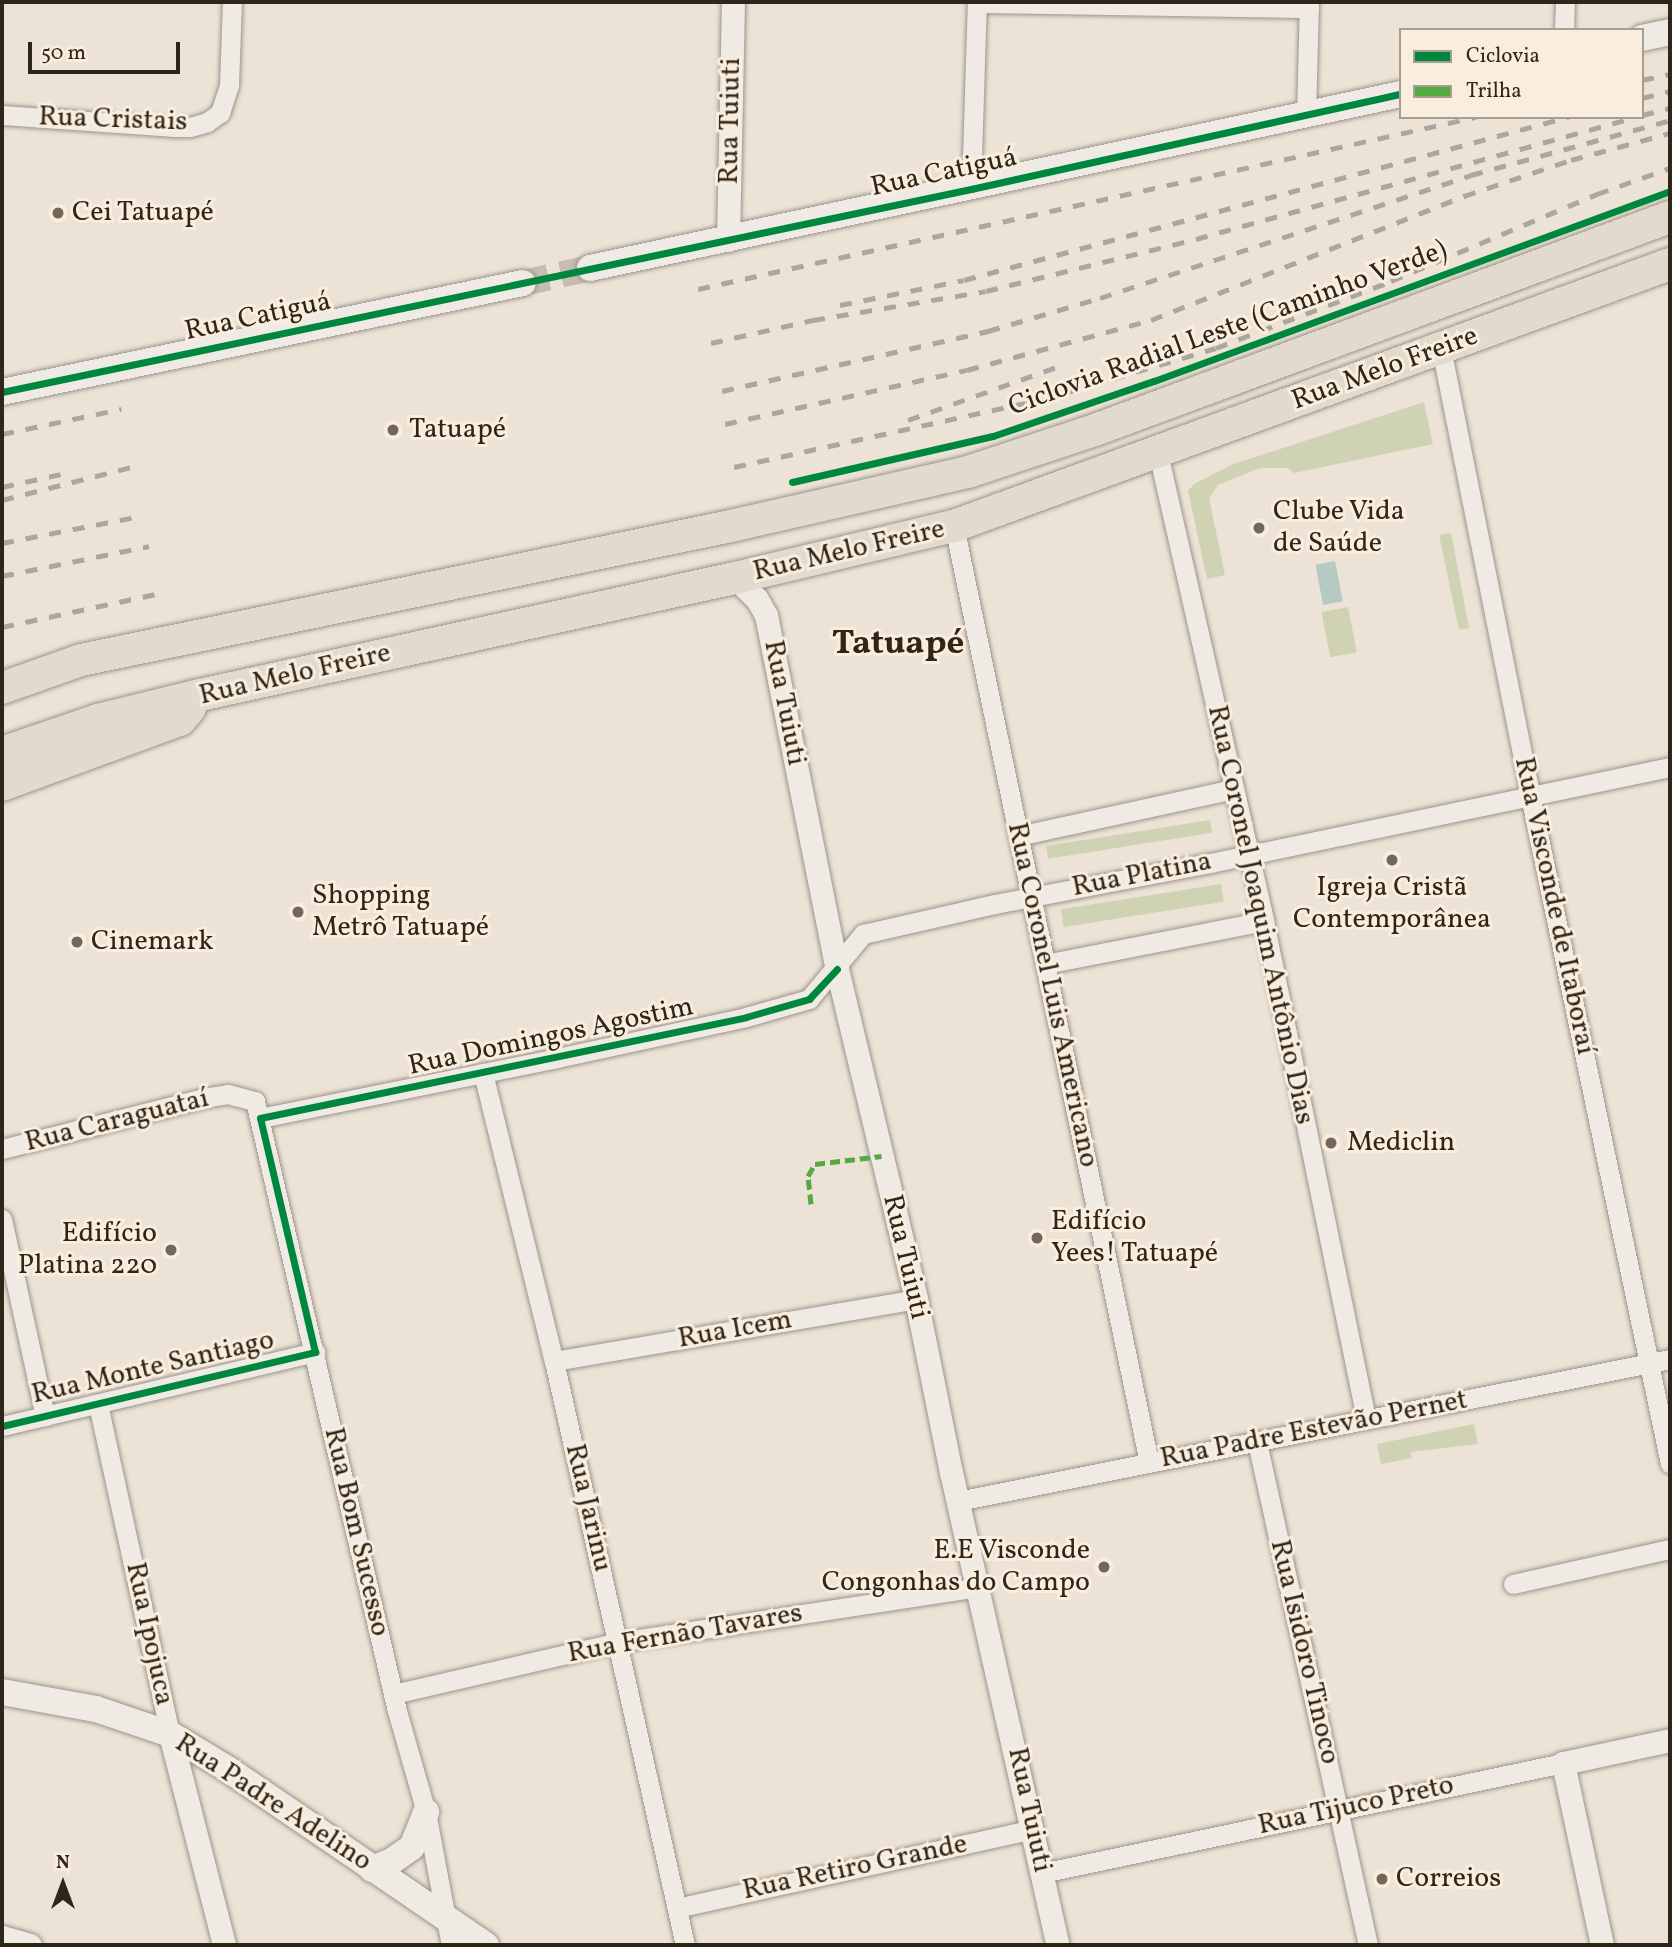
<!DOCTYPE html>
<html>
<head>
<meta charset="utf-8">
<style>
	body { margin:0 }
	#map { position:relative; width:1672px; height:1947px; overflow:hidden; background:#ece3d6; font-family:Vollkorn,serif }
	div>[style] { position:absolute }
	.green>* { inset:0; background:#d0d2b4; transform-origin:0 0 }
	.water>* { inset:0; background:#b5cac2; transform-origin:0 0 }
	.secondary-tunnel>* { height:26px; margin-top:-13px; transform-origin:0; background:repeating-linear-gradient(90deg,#c6bdb0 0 26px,transparent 0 39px) }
	.roads { filter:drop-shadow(0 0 2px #9b948c) drop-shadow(0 0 2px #9b948c) }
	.minor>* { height:19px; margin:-9.5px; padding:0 9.5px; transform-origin:9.5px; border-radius:9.5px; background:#efebe4 }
	.tertiary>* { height:23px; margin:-11.5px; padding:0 11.5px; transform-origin:11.5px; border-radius:11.5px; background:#efebe4 }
	.secondary>* { height:26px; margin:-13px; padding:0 13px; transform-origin:13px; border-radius:13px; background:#efebe4 }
	.trunk>* { height:32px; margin:-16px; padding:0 16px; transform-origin:16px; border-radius:16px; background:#e3dace }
	.rail>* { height:5px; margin-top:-2.5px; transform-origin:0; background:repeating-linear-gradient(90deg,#aba7a0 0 12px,transparent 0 24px) }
	.quiet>* { height:5px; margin-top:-2.5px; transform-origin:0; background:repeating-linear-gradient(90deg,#54aa42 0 10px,transparent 0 15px) }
	.cycleway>* { height:7px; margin:-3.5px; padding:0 3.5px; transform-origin:3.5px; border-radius:3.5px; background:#00873e }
	.dots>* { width:19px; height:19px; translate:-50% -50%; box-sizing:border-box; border:4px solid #f9eede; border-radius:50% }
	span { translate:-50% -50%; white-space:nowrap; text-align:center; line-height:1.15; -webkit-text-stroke:6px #f9eede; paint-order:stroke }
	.street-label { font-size:28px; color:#2f2519 }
	.poi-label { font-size:28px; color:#2f2519 }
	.left { translate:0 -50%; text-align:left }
	.right { translate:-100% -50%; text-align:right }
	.district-label { font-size:35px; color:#2f2519; font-weight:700 }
	.frame { position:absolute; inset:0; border:4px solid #2f2519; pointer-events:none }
	.legend { position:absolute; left:1399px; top:28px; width:245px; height:91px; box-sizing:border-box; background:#f9eede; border:2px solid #a89e8f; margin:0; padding:9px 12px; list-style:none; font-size:21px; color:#2f2519 }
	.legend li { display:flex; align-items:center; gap:14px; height:35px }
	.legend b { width:35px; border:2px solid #a89e8f }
	.north { position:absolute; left:28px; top:1849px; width:70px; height:70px; -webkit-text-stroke:5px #f9eede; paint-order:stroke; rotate:0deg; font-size:19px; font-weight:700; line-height:28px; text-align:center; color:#2f2519 }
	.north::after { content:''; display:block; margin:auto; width:24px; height:32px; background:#2f2519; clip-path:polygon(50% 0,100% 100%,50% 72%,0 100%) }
	.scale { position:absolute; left:28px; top:42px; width:152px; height:32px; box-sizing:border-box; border:4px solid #2f2519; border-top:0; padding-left:9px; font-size:21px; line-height:24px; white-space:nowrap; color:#2f2519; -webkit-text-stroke:5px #f9eede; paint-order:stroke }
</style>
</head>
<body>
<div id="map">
	<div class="green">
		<div style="clip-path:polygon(1424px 402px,1433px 444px,1294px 473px,1288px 468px,1260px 468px,1218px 485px,1209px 498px,1225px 575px,1207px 579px,1188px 491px,1194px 484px,1231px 465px)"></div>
		<div style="clip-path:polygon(1451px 533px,1469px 628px,1459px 630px,1439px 535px)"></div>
		<div style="left:1348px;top:607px;width:46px;height:27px;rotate:79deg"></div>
		<div style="left:1210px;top:820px;width:13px;height:166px;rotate:81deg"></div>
		<div style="left:1221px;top:884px;width:18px;height:162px;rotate:81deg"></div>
		<div style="clip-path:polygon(1474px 1424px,1478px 1444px,1411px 1452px,1412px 1458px,1381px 1464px,1377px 1444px)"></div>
	</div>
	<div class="water">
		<div style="left:1335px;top:561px;width:41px;height:20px;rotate:79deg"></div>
	</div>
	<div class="secondary-tunnel">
		<div style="left:523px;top:283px;width:69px;rotate:-12.6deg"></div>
	</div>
	<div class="roads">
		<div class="minor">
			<div style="left:977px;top:3px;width:332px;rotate:0.9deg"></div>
			<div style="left:1564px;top:30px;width:28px;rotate:-88deg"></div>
			<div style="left:2px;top:115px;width:170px;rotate:4deg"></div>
			<div style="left:172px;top:127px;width:18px"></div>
			<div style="left:190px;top:127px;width:18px;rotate:-16deg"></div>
			<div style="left:207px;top:122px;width:16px;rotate:-35deg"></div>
			<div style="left:220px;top:113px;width:28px;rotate:-72deg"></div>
			<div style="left:229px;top:86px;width:84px;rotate:-88deg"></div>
			<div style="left:1306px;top:116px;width:114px;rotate:-88.5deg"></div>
			<div style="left:971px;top:189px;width:187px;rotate:-88.2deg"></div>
			<div style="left:1441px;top:348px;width:456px;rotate:78.7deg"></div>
			<div style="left:1530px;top:795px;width:683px;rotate:78.18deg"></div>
			<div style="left:1158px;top:453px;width:480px;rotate:77.2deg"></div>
			<div style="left:1264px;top:921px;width:508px;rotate:78.42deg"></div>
			<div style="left:954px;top:526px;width:957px;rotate:78.24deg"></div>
			<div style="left:1018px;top:836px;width:221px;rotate:-12.3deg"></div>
			<div style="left:1045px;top:964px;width:223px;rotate:-11.1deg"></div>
			<div style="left:483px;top:1073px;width:297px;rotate:76.2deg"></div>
			<div style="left:554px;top:1361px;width:599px;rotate:77.36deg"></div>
			<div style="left:260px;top:1118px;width:303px;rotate:-11.4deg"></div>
			<div style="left:557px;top:1058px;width:193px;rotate:-12.2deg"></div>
			<div style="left:746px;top:1017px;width:66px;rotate:-15.9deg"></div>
			<div style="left:809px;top:999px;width:85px;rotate:-50.3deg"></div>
			<div style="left:863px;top:934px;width:135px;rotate:-12.8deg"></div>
			<div style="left:995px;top:904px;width:219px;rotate:-10.8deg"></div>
			<div style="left:1210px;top:863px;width:470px;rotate:-11.8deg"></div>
			<div style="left:2px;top:1149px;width:207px;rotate:-14.2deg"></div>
			<div style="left:203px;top:1098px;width:25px;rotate:-9deg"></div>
			<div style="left:228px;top:1094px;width:28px;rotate:15deg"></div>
			<div style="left:255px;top:1101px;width:626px;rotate:76.9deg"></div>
			<div style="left:397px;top:1711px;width:105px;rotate:74deg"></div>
			<div style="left:426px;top:1812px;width:135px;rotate:79.4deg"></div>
			<div style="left:2px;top:1219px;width:202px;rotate:77.7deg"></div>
			<div style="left:554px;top:1361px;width:367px;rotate:-9.7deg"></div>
			<div style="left:98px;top:1404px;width:338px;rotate:77.7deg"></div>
			<div style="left:2px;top:1426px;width:322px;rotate:-13.3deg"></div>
			<div style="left:1257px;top:1442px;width:515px;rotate:77.56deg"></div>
			<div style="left:958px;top:1501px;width:726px;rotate:-11.28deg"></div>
			<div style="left:1513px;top:1584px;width:161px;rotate:-12.6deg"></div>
			<div style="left:393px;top:1694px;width:232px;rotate:-13deg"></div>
			<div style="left:619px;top:1642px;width:365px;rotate:-8.7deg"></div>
			<div style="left:1042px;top:1873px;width:532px;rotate:-11.92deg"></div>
			<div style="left:677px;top:1908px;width:365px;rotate:-12.5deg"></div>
		</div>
		<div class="tertiary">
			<div style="left:728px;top:240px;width:238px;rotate:-88.8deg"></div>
			<div style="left:735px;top:578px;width:30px;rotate:44deg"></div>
			<div style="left:757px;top:599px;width:18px;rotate:61deg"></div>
			<div style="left:766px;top:615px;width:361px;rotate:78.7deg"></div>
			<div style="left:837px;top:969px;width:339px;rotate:76.5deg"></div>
			<div style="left:916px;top:1299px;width:177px;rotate:78.6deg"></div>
			<div style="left:951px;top:1472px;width:485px;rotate:77.3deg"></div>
			<div style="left:170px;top:1734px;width:218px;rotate:75.6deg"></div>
			<div style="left:2px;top:1937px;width:29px;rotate:16deg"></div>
			<div style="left:1602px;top:1945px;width:186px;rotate:-102.1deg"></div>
			<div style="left:1563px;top:1763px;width:109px;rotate:-12.1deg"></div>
		</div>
		<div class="secondary">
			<div style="left:1642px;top:38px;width:29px;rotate:-12deg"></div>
			<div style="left:590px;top:268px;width:829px;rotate:-12.11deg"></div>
			<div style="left:2px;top:392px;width:532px;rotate:-11.82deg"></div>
			<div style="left:2px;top:1692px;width:96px;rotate:10.3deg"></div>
			<div style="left:96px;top:1709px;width:78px;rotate:18.7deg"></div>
			<div style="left:170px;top:1734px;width:69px;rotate:31.4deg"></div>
			<div style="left:229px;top:1770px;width:311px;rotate:34.3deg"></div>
			<div style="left:372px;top:1869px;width:22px;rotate:-22deg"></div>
			<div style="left:392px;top:1861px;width:24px;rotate:-35deg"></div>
			<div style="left:412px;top:1847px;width:38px;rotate:-68deg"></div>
		</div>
		<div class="trunk">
			<div style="left:2px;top:688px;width:84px;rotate:-19.5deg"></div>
			<div style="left:81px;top:660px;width:659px;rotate:-11.65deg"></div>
			<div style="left:726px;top:527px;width:248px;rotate:-12.8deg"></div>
			<div style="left:968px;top:472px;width:134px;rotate:-18.3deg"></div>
			<div style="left:1095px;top:430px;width:613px;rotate:-20.33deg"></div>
			<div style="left:2px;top:753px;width:102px;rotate:-19deg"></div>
			<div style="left:98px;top:720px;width:105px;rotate:-13.8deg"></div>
			<div style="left:200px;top:695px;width:548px;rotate:-12.34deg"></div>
			<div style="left:735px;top:578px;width:225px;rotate:-13.4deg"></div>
			<div style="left:954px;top:526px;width:762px;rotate:-20.1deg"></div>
			<div style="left:2px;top:785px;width:189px;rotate:-20.1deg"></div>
			<div style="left:180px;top:720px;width:16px;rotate:-50deg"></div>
		</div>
	</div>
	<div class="rail">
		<div style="left:1642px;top:80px;width:29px;rotate:-12deg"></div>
		<div style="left:1642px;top:98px;width:29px;rotate:-14deg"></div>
		<div style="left:1642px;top:115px;width:29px;rotate:-14deg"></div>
		<div style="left:698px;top:289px;width:797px;rotate:-12.47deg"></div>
		<div style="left:840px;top:305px;width:126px;rotate:-11.4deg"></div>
		<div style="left:964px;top:280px;width:626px;rotate:-15.1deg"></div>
		<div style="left:711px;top:343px;width:105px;rotate:-12.7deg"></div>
		<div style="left:813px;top:320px;width:175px;rotate:-9.5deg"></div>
		<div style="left:986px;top:291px;width:216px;rotate:-13.9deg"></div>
		<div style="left:1196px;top:239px;width:456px;rotate:-15.5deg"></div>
		<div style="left:722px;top:391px;width:273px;rotate:-12.7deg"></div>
		<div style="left:988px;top:331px;width:117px;rotate:-16.4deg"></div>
		<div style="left:1100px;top:298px;width:391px;rotate:-18.3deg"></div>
		<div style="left:1471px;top:175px;width:206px;rotate:-15.4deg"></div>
		<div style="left:908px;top:420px;width:167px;rotate:-19.6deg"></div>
		<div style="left:725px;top:424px;width:248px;rotate:-12.6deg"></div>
		<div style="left:967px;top:370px;width:191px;rotate:-15.2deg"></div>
		<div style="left:1151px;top:320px;width:337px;rotate:-21.6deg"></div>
		<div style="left:1464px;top:196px;width:113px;rotate:-18.6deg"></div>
		<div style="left:1571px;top:160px;width:103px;rotate:-15.3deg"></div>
		<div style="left:2px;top:434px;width:122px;rotate:-11.9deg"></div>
		<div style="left:734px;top:467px;width:317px;rotate:-12.4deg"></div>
		<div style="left:1044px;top:399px;width:179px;rotate:-16.5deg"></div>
		<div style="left:1216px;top:348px;width:187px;rotate:-20.9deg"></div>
		<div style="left:1391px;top:281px;width:224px;rotate:-22.9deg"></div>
		<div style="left:1597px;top:194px;width:77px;rotate:-19.6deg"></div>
		<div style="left:2px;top:487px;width:60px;rotate:-12.4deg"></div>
		<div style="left:2px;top:500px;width:133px;rotate:-14.3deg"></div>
		<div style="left:2px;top:543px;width:142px;rotate:-11deg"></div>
		<div style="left:2px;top:576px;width:150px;rotate:-11.5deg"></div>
		<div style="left:2px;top:627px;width:167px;rotate:-12.1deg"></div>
	</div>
	<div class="quiet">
		<div style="left:811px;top:1204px;width:28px;rotate:-96deg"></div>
		<div style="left:808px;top:1176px;width:14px;rotate:-60deg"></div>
		<div style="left:815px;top:1164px;width:67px;rotate:-6.8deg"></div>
	</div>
	<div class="cycleway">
		<div style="left:2px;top:392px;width:990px;rotate:-11.83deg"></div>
		<div style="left:971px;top:189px;width:440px;rotate:-12.5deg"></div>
		<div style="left:792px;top:482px;width:206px;rotate:-12.9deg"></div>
		<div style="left:993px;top:436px;width:170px;rotate:-18.9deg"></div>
		<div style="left:1154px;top:381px;width:550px;rotate:-20.21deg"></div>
		<div style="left:2px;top:1426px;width:322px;rotate:-13.3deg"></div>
		<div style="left:315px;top:1352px;width:240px;rotate:-103.2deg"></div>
		<div style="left:260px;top:1118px;width:496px;rotate:-11.7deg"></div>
		<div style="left:746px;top:1017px;width:66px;rotate:-15.9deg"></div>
		<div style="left:809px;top:999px;width:41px;rotate:-47deg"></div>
	</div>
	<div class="dots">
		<div style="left:58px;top:213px;background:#71685b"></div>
		<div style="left:393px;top:430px;background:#71685b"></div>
		<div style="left:1259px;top:528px;background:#71685b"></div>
		<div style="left:1392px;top:860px;background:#71685b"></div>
		<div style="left:298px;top:912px;background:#71685b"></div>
		<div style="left:77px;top:942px;background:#71685b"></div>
		<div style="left:1331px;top:1143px;background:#71685b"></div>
		<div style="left:1037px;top:1238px;background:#71685b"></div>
		<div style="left:171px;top:1250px;background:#71685b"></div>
		<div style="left:1104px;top:1567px;background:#71685b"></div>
		<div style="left:1382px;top:1879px;background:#71685b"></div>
	</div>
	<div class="street-label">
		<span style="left:113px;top:120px;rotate:2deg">Rua Cristais</span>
		<span style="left:731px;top:121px;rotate:-89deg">Rua Tuiuti</span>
		<span style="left:944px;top:173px;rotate:-12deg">Rua Catiguá</span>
		<span style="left:258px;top:317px;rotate:-12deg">Rua Catiguá</span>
		<span style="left:1228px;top:329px;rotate:-20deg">Ciclovia Radial Leste (Caminho Verde)</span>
		<span style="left:1385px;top:369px;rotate:-20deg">Rua Melo Freire</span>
		<span style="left:849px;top:551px;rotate:-13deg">Rua Melo Freire</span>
		<span style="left:295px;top:675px;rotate:-13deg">Rua Melo Freire</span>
		<span style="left:784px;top:703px;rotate:79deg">Rua Tuiuti</span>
		<span style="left:1142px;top:875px;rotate:-11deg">Rua Platina</span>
		<span style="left:1554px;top:906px;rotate:78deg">Rua Visconde de Itaboraí</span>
		<span style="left:1260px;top:915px;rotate:78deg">Rua Coronel Joaquim Antônio Dias</span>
		<span style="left:1052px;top:995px;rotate:78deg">Rua Coronel Luis Americano</span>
		<span style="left:551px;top:1037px;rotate:-12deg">Rua Domingos Agostim</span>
		<span style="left:117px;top:1121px;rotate:-14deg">Rua Caraguataí</span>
		<span style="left:905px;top:1257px;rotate:77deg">Rua Tuiuti</span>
		<span style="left:735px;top:1330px;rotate:-10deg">Rua Icem</span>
		<span style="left:153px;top:1368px;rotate:-13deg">Rua Monte Santiago</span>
		<span style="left:1314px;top:1430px;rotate:-11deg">Rua Padre Estevão Pernet</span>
		<span style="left:588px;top:1508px;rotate:77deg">Rua Jarinu</span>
		<span style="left:356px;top:1532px;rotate:77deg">Rua Bom Sucesso</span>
		<span style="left:149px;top:1634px;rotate:78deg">Rua Ipojuca</span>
		<span style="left:685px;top:1634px;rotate:-10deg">Rua Fernão Tavares</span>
		<span style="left:1304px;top:1652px;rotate:77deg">Rua Isidoro Tinoco</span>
		<span style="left:273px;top:1803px;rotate:33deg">Rua Padre Adelino</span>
		<span style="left:1356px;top:1806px;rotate:-12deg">Rua Tijuco Preto</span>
		<span style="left:1029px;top:1810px;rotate:78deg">Rua Tuiuti</span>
		<span style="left:855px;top:1868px;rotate:-12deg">Rua Retiro Grande</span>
	</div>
	<div class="poi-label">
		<span class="left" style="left:72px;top:213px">Cei Tatuapé</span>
		<span class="left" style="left:409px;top:430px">Tatuapé</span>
		<span class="left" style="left:1273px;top:528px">Clube Vida<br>de Saúde</span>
		<span style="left:1392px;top:904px">Igreja Cristã<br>Contemporânea</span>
		<span class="left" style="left:312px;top:912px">Shopping<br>Metrô Tatuapé</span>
		<span class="left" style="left:91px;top:942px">Cinemark</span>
		<span class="left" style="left:1347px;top:1143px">Mediclin</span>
		<span class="left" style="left:1051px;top:1238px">Edifício<br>Yees! Tatuapé</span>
		<span class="right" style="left:157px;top:1250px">Edifício<br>Platina 220</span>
		<span class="right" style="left:1090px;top:1567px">E.E Visconde<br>Congonhas do Campo</span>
		<span class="left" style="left:1396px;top:1879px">Correios</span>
	</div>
	<div class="district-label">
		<span style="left:898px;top:644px">Tatuapé</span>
	</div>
	<div class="frame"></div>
	<ul class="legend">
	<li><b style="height:9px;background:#00873e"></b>Ciclovia</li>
	<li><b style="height:9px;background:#54aa42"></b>Trilha</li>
	</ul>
	<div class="north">N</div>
	<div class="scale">50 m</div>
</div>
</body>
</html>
